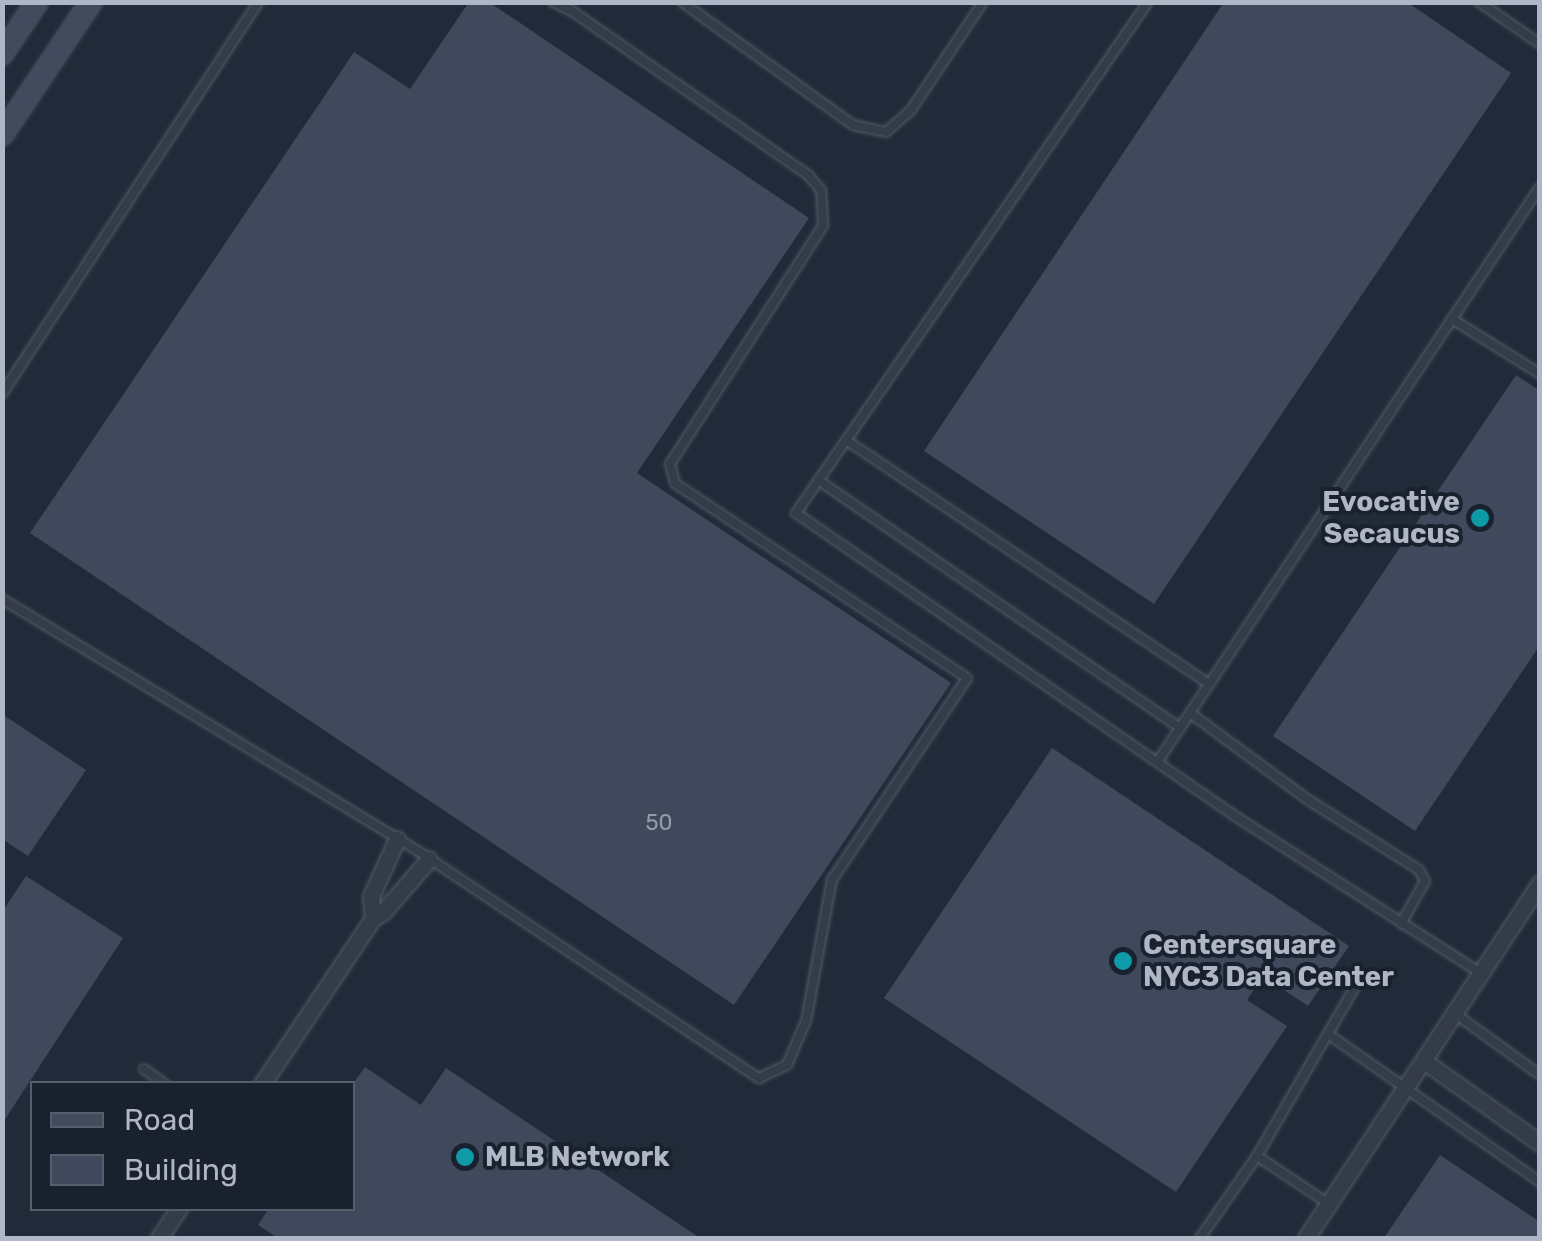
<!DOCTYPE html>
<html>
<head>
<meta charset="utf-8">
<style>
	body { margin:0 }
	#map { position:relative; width:1542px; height:1241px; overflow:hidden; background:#212a39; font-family:Rubik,sans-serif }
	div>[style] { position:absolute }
	.building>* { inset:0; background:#3f495b }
	.roads { filter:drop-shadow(0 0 2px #525967) drop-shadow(0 0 2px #525967) }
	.lane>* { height:8px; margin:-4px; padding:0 4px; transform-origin:4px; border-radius:4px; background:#343c4a }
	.street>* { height:15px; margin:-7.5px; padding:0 7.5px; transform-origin:7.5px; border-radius:7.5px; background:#343c4a }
	.secondary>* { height:20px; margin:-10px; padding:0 10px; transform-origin:10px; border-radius:10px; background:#424a5d }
	.dots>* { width:28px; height:28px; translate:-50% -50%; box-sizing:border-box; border:5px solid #1a212e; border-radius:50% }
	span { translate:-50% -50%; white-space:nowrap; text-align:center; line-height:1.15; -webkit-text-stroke:8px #1a212e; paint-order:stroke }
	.number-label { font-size:22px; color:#939bab }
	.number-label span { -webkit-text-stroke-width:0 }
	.poi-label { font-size:28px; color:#afb6c6; font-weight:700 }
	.right { translate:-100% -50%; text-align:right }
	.left { translate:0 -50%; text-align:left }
	.frame { position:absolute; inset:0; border:5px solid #afb6c6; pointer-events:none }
	.legend { position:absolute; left:30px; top:1081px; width:325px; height:130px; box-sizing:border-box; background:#1a212e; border:2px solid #565d6b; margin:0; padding:12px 18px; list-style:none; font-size:30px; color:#afb6c6 }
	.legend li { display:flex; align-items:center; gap:20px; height:50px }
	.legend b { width:50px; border:2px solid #565d6b }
</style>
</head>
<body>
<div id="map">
	<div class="building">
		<div style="clip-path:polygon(469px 2px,489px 2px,809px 218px,637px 473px,951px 683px,734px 1005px,30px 533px,354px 52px,410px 89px)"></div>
		<div style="clip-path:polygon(1224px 2px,1407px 2px,1511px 73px,1154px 604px,924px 451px)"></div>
		<div style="clip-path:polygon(1516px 375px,1540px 391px,1540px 645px,1415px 831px,1273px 736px)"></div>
		<div style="clip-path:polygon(2px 714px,86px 770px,28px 856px,2px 839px)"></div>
		<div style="clip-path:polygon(1052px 748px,1349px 946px,1308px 1006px,1263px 976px,1247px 1000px,1287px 1026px,1176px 1192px,884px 998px)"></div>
		<div style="clip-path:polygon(26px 876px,123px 938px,2px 1124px,2px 912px)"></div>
		<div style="clip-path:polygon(365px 1067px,421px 1105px,446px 1068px,700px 1238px,278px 1238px,258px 1225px,269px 1208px,352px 1208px,352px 1085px)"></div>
		<div style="clip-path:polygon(1440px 1155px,1540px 1222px,1540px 1238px,1384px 1238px)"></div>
	</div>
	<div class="roads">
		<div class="lane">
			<div style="left:682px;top:2px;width:211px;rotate:35.7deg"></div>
			<div style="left:853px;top:125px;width:34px;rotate:12deg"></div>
			<div style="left:886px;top:132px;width:33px;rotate:-41deg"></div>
			<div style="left:911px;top:110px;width:130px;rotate:-56.3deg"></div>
			<div style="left:1148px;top:2px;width:621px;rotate:124.56deg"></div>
			<div style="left:796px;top:513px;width:533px;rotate:34.61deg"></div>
			<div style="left:1235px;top:816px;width:290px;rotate:32.6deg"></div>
			<div style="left:1479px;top:2px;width:74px;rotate:34.5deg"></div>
			<div style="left:1452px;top:319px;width:104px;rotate:32deg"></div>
			<div style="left:2px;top:394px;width:469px;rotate:-56.8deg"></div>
			<div style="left:846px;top:440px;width:437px;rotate:33.9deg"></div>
			<div style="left:818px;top:480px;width:439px;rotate:34.4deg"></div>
			<div style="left:2px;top:599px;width:486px;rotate:31.2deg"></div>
			<div style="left:418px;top:851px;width:410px;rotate:33.7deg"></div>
			<div style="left:759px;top:1078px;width:31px;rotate:-25deg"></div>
			<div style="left:787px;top:1065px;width:48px;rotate:-66.6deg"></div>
			<div style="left:806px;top:1021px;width:143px;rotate:-79.6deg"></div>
			<div style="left:832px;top:880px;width:243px;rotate:-56.2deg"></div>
			<div style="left:967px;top:678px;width:351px;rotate:-146.3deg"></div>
			<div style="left:675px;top:483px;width:20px;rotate:-105deg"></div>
			<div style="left:670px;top:464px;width:283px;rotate:-57.3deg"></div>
			<div style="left:823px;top:226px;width:36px;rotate:-93deg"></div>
			<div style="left:821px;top:190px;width:20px;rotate:-131deg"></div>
			<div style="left:808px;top:175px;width:287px;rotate:-145.2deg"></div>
			<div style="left:572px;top:11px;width:21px;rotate:-155deg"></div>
			<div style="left:1190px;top:713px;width:149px;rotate:36.3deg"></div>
			<div style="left:1310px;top:801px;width:129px;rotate:32.3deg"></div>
			<div style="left:1419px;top:870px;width:13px;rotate:61deg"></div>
			<div style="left:1425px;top:881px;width:49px;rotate:119.2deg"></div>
			<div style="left:1158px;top:761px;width:689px;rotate:-56.36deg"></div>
			<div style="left:1453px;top:1012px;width:107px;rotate:35.9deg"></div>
			<div style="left:1328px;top:1034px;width:259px;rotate:34.9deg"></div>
			<div style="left:144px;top:1069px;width:26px;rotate:36deg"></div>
			<div style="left:1329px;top:1204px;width:87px;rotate:-146.3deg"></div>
			<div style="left:1257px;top:1156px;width:206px;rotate:-59.9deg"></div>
			<div style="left:1200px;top:1238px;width:100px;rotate:-55.2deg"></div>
		</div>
		<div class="street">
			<div style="left:397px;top:839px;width:63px;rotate:114.5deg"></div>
			<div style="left:371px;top:896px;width:22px;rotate:85deg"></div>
			<div style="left:373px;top:918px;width:12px;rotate:-31deg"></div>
			<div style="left:383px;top:912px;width:70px;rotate:-49deg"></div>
			<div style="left:1424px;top:1061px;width:142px;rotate:35.3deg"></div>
			<div style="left:262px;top:1084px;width:200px;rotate:-56.2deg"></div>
			<div style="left:159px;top:1238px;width:36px;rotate:-56deg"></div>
			<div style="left:1306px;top:1238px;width:425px;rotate:-56.6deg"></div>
		</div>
		<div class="secondary">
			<div style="left:2px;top:54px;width:63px;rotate:-56.1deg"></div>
			<div style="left:2px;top:135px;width:160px;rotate:-56.2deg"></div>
		</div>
	</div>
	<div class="dots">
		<div style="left:1480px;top:518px;background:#0f9aa8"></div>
		<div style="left:1123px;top:961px;background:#0f9aa8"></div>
		<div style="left:465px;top:1157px;background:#0f9aa8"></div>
	</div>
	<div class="number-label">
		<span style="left:659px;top:823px">50</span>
	</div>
	<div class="poi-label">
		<span class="right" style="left:1460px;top:518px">Evocative<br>Secaucus</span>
		<span class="left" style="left:1143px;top:961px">Centersquare<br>NYC3 Data Center</span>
		<span class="left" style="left:485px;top:1157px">MLB Network</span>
	</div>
	<div class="frame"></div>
	<ul class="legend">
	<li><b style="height:12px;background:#424a5d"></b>Road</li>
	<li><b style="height:28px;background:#3f495b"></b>Building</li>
	</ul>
</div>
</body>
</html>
